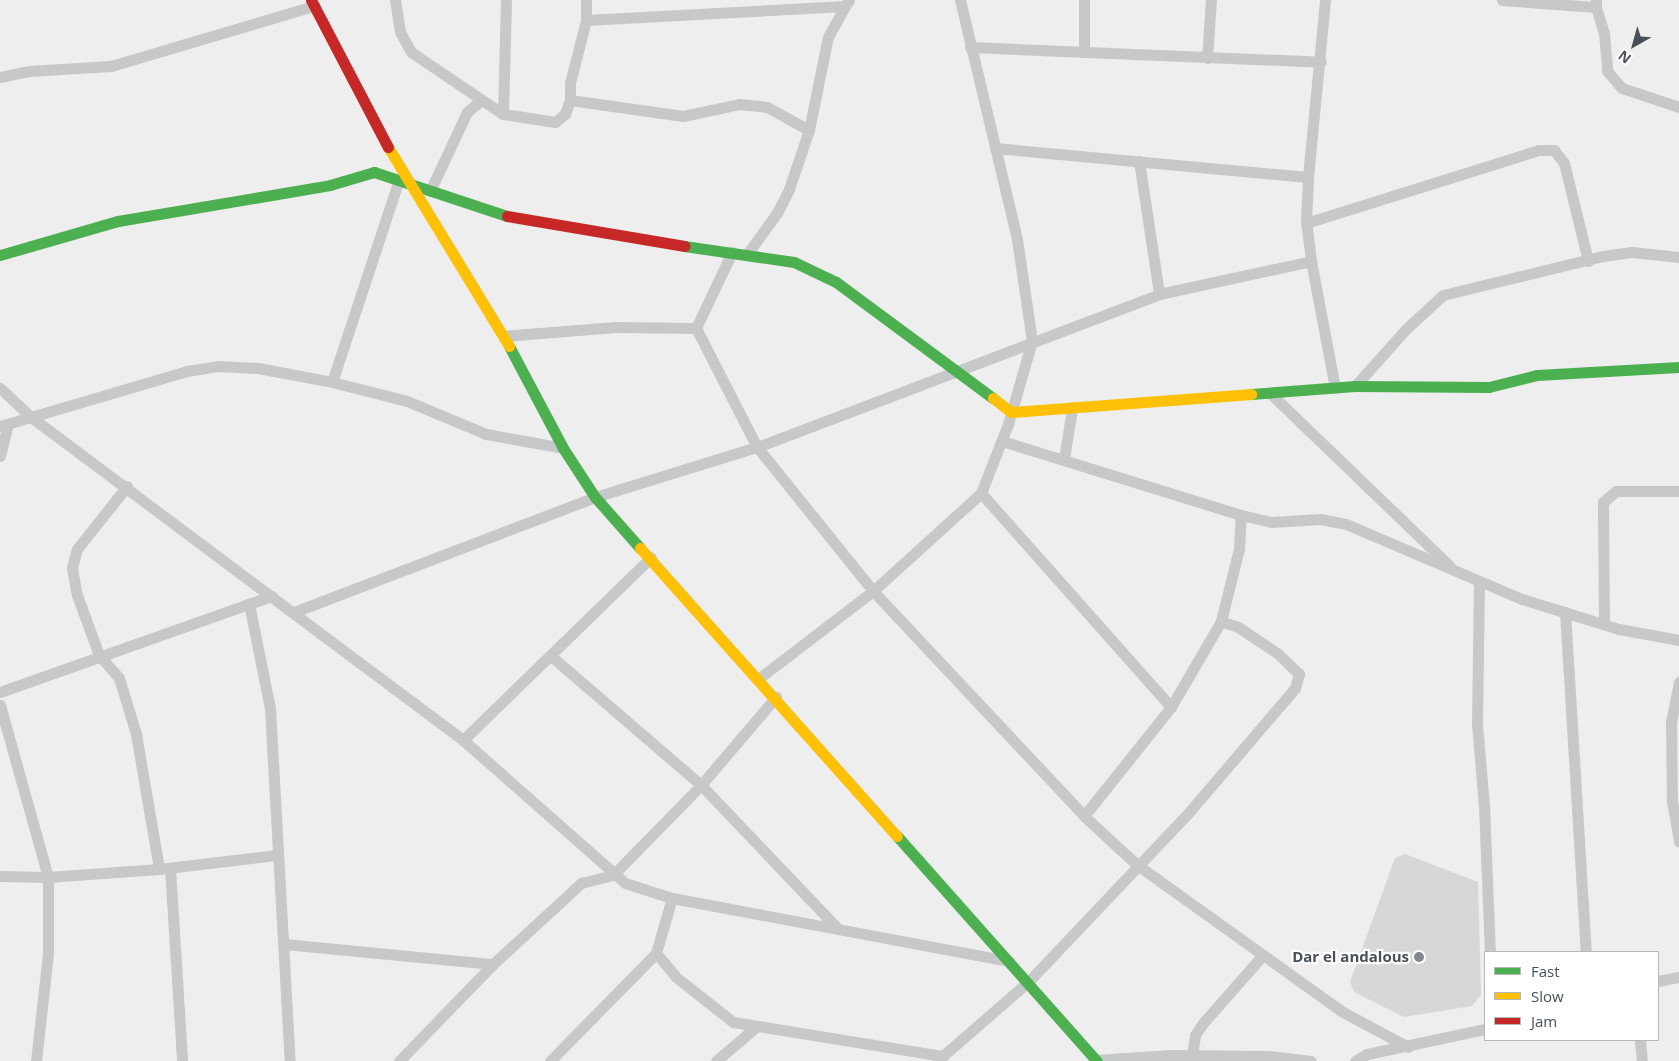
<!DOCTYPE html>
<html>
<head>
<meta charset="utf-8">
<style>
	body { margin:0 }
	#map { position:relative; width:1679px; height:1061px; overflow:hidden; background:#eee; font-family:"Open Sans",sans-serif }
	div>[style] { position:absolute }
	.building>* { inset:0; background:#d7d7d8 }
	.street>* { height:11px; margin:-5.5px; padding:0 5.5px; transform-origin:5.5px; border-radius:5.5px; background:#c6c8c9 }
	.fast>* { height:11px; margin:-5.5px; padding:0 5.5px; transform-origin:5.5px; border-radius:5.5px; background:#4caf50 }
	.slow>* { height:11px; margin:-5.5px; padding:0 5.5px; transform-origin:5.5px; border-radius:5.5px; background:#ffc107 }
	.jam>* { height:11px; margin:-5.5px; padding:0 5.5px; transform-origin:5.5px; border-radius:5.5px; background:#c62828 }
	.dots>* { width:14px; height:14px; translate:-50% -50%; box-sizing:border-box; border:2px solid #fff; border-radius:50% }
	span { translate:-50% -50%; white-space:nowrap; text-align:center; line-height:1.15; -webkit-text-stroke:4.5px #fff; paint-order:stroke }
	.poi-label { font-size:15px; color:#474f58; font-weight:700 }
	.right { translate:-100% -50%; text-align:right }
	.legend { position:absolute; left:1484px; top:951px; width:175px; height:90px; box-sizing:border-box; background:#fff; border:1px solid #b5b9bc; margin:0; padding:6px 9px; list-style:none; font-size:15px; color:#474f58 }
	.legend li { display:flex; align-items:center; gap:10px; height:25px }
	.legend b { width:25px; border:1px solid #b5b9bc }
	.north { position:absolute; left:1609px; top:20px; width:50px; height:50px; -webkit-text-stroke:4px #fff; paint-order:stroke; rotate:218deg; font-size:14px; font-weight:700; line-height:20px; text-align:center; color:#474f58 }
	.north::after { content:''; display:block; margin:auto; width:18px; height:22px; background:#474f58; clip-path:polygon(50% 0,100% 100%,50% 72%,0 100%) }
</style>
</head>
<body>
<div id="map">
	<div class="building">
		<div style="clip-path:polygon(1405px 854px,1478px 882px,1481px 995px,1472px 1006px,1404px 1017px,1354px 992px,1350px 982px,1395px 858px)"></div>
	</div>
	<div class="street">
		<div style="left:395px;top:0;width:32px;rotate:81deg"></div>
		<div style="left:400px;top:32px;width:23px;rotate:61deg"></div>
		<div style="left:411px;top:52px;width:111px;rotate:34deg"></div>
		<div style="left:503px;top:114px;width:114px;rotate:-88.5deg"></div>
		<div style="left:586px;top:0;width:20px;rotate:90deg"></div>
		<div style="left:586px;top:20px;width:259px;rotate:-3.1deg"></div>
		<div style="left:845px;top:6px;width:7px;rotate:-56deg"></div>
		<div style="left:1084px;top:0;width:52px;rotate:90deg"></div>
		<div style="left:1502px;top:0;width:94px;rotate:4.3deg"></div>
		<div style="left:1596px;top:7px;width:7px;rotate:-90deg"></div>
		<div style="left:1596px;top:7px;width:27px;rotate:73deg"></div>
		<div style="left:1604px;top:33px;width:38px;rotate:85deg"></div>
		<div style="left:1607px;top:71px;width:23px;rotate:49deg"></div>
		<div style="left:1622px;top:88px;width:60px;rotate:18.4deg"></div>
		<div style="left:970px;top:47px;width:351px;rotate:2.4deg"></div>
		<div style="left:1207px;top:58px;width:58px;rotate:-86.1deg"></div>
		<div style="left:0;top:77px;width:30px;rotate:-12deg"></div>
		<div style="left:29px;top:71px;width:82px;rotate:-3.5deg"></div>
		<div style="left:111px;top:66px;width:212px;rotate:-16.5deg"></div>
		<div style="left:570px;top:100px;width:17px;rotate:-90deg"></div>
		<div style="left:570px;top:83px;width:65px;rotate:-75.7deg"></div>
		<div style="left:503px;top:114px;width:53px;rotate:8.7deg"></div>
		<div style="left:555px;top:122px;width:13px;rotate:-39deg"></div>
		<div style="left:565px;top:114px;width:15px;rotate:-70deg"></div>
		<div style="left:570px;top:100px;width:114px;rotate:8.1deg"></div>
		<div style="left:683px;top:116px;width:57px;rotate:-12.1deg"></div>
		<div style="left:739px;top:104px;width:28px;rotate:6deg"></div>
		<div style="left:767px;top:107px;width:48px;rotate:28.7deg"></div>
		<div style="left:995px;top:148px;width:314px;rotate:5.3deg"></div>
		<div style="left:1139px;top:161px;width:134px;rotate:81.4deg"></div>
		<div style="left:430px;top:191px;width:87px;rotate:-64.9deg"></div>
		<div style="left:467px;top:112px;width:17px;rotate:-40deg"></div>
		<div style="left:1306px;top:223px;width:244px;rotate:-17.4deg"></div>
		<div style="left:1539px;top:150px;width:15px"></div>
		<div style="left:1554px;top:150px;width:16px;rotate:52deg"></div>
		<div style="left:1564px;top:163px;width:101px;rotate:76.2deg"></div>
		<div style="left:732px;top:252px;width:84px;rotate:115.3deg"></div>
		<div style="left:696px;top:328px;width:134px;rotate:62.9deg"></div>
		<div style="left:757px;top:447px;width:185px;rotate:51.1deg"></div>
		<div style="left:873px;top:591px;width:308px;rotate:46.8deg"></div>
		<div style="left:1084px;top:816px;width:71px;rotate:42.7deg"></div>
		<div style="left:1136px;top:864px;width:252px;rotate:35.6deg"></div>
		<div style="left:1341px;top:1011px;width:76px;rotate:28.2deg"></div>
		<div style="left:747px;top:254px;width:51px;rotate:-53.8deg"></div>
		<div style="left:777px;top:213px;width:27px;rotate:-63deg"></div>
		<div style="left:789px;top:189px;width:62px;rotate:-71.3deg"></div>
		<div style="left:809px;top:130px;width:95px;rotate:-78.5deg"></div>
		<div style="left:828px;top:37px;width:35px;rotate:-61deg"></div>
		<div style="left:1311px;top:261px;width:129px;rotate:79.3deg"></div>
		<div style="left:503px;top:336px;width:113px;rotate:-4.6deg"></div>
		<div style="left:616px;top:327px;width:80px;rotate:0.7deg"></div>
		<div style="left:332px;top:382px;width:210px;rotate:-71.7deg"></div>
		<div style="left:1355px;top:386px;width:76px;rotate:-48.2deg"></div>
		<div style="left:1406px;top:329px;width:50px;rotate:-42.6deg"></div>
		<div style="left:1443px;top:295px;width:165px;rotate:-13.7deg"></div>
		<div style="left:1603px;top:256px;width:29px;rotate:-8deg"></div>
		<div style="left:1632px;top:252px;width:47px;rotate:6.1deg"></div>
		<div style="left:0;top:388px;width:42px;rotate:43.1deg"></div>
		<div style="left:31px;top:417px;width:539px;rotate:36.78deg"></div>
		<div style="left:463px;top:740px;width:216px;rotate:41.4deg"></div>
		<div style="left:625px;top:883px;width:49px;rotate:17.7deg"></div>
		<div style="left:672px;top:898px;width:343px;rotate:10.6deg"></div>
		<div style="left:1271px;top:394px;width:248px;rotate:43.9deg"></div>
		<div style="left:0;top:426px;width:195px;rotate:-16.4deg"></div>
		<div style="left:187px;top:371px;width:31px;rotate:-9deg"></div>
		<div style="left:218px;top:366px;width:40px;rotate:2.9deg"></div>
		<div style="left:258px;top:368px;width:75px;rotate:10.7deg"></div>
		<div style="left:332px;top:382px;width:77px;rotate:14.2deg"></div>
		<div style="left:407px;top:401px;width:86px;rotate:22.7deg"></div>
		<div style="left:486px;top:434px;width:78px;rotate:10.3deg"></div>
		<div style="left:1002px;top:441px;width:250px;rotate:17.2deg"></div>
		<div style="left:1241px;top:515px;width:32px;rotate:13deg"></div>
		<div style="left:1272px;top:522px;width:48px;rotate:-3.6deg"></div>
		<div style="left:1320px;top:519px;width:26px;rotate:11deg"></div>
		<div style="left:1346px;top:524px;width:191px;rotate:23.1deg"></div>
		<div style="left:1522px;top:599px;width:102px;rotate:17.2deg"></div>
		<div style="left:1619px;top:629px;width:61px;rotate:10.4deg"></div>
		<div style="left:0;top:456px;width:32px;rotate:-76deg"></div>
		<div style="left:1064px;top:459px;width:51px;rotate:-80.9deg"></div>
		<div style="left:127px;top:486px;width:80px;rotate:128.4deg"></div>
		<div style="left:77px;top:549px;width:20px;rotate:105deg"></div>
		<div style="left:72px;top:568px;width:27px;rotate:80deg"></div>
		<div style="left:77px;top:595px;width:64px;rotate:69.9deg"></div>
		<div style="left:99px;top:655px;width:30px;rotate:49deg"></div>
		<div style="left:119px;top:678px;width:59px;rotate:73.1deg"></div>
		<div style="left:136px;top:734px;width:137px;rotate:80.3deg"></div>
		<div style="left:981px;top:493px;width:286px;rotate:48.4deg"></div>
		<div style="left:1479px;top:581px;width:143px;rotate:90.8deg"></div>
		<div style="left:1477px;top:724px;width:81px;rotate:85.1deg"></div>
		<div style="left:1484px;top:805px;width:147px;rotate:87.7deg"></div>
		<div style="left:272px;top:596px;width:24px;rotate:161deg"></div>
		<div style="left:249px;top:604px;width:106px;rotate:78.6deg"></div>
		<div style="left:270px;top:708px;width:354px;rotate:86.8deg"></div>
		<div style="left:294px;top:612px;width:322px;rotate:-20.9deg"></div>
		<div style="left:595px;top:497px;width:170px;rotate:-17.2deg"></div>
		<div style="left:757px;top:447px;width:430px;rotate:-20.8deg"></div>
		<div style="left:1159px;top:294px;width:156px;rotate:-12.2deg"></div>
		<div style="left:1311px;top:261px;width:38px;rotate:-97deg"></div>
		<div style="left:1306px;top:223px;width:46px;rotate:-87.5deg"></div>
		<div style="left:1308px;top:177px;width:178px;rotate:-84.5deg"></div>
		<div style="left:1565px;top:612px;width:341px;rotate:86.5deg"></div>
		<div style="left:1604px;top:624px;width:122px;rotate:-90.5deg"></div>
		<div style="left:1603px;top:502px;width:17px;rotate:-40deg"></div>
		<div style="left:1616px;top:491px;width:63px"></div>
		<div style="left:551px;top:656px;width:198px;rotate:40.7deg"></div>
		<div style="left:701px;top:785px;width:197px;rotate:46.4deg"></div>
		<div style="left:758px;top:679px;width:145px;rotate:-37.4deg"></div>
		<div style="left:873px;top:591px;width:146px;rotate:-42.2deg"></div>
		<div style="left:981px;top:493px;width:74px;rotate:-68.6deg"></div>
		<div style="left:1008px;top:424px;width:86px;rotate:-73.9deg"></div>
		<div style="left:1032px;top:341px;width:103px;rotate:-98.4deg"></div>
		<div style="left:1017px;top:239px;width:246px;rotate:-103.4deg"></div>
		<div style="left:1679px;top:682px;width:41px;rotate:101.3deg"></div>
		<div style="left:1671px;top:722px;width:79px;rotate:89.3deg"></div>
		<div style="left:1672px;top:801px;width:41px;rotate:80.1deg"></div>
		<div style="left:0;top:692px;width:264px;rotate:-19.5deg"></div>
		<div style="left:0;top:705px;width:179px;rotate:74.4deg"></div>
		<div style="left:48px;top:877px;width:77px;rotate:90deg"></div>
		<div style="left:48px;top:954px;width:108px;rotate:96.4deg"></div>
		<div style="left:463px;top:740px;width:262px;rotate:-44.2deg"></div>
		<div style="left:1084px;top:816px;width:139px;rotate:-51.4deg"></div>
		<div style="left:1171px;top:707px;width:99px;rotate:-59.8deg"></div>
		<div style="left:170px;top:868px;width:193px;rotate:86.4deg"></div>
		<div style="left:0;top:876px;width:48px;rotate:1.2deg"></div>
		<div style="left:48px;top:877px;width:111px;rotate:-4.1deg"></div>
		<div style="left:159px;top:869px;width:119px;rotate:-6.8deg"></div>
		<div style="left:284px;top:944px;width:210px;rotate:5.5deg"></div>
		<div style="left:656px;top:953px;width:31px;rotate:50deg"></div>
		<div style="left:676px;top:977px;width:73px;rotate:38.3deg"></div>
		<div style="left:733px;top:1022px;width:213px;rotate:9.2deg"></div>
		<div style="left:1658px;top:981px;width:21px;rotate:-11deg"></div>
		<div style="left:1640px;top:1040px;width:21px;rotate:85deg"></div>
		<div style="left:1192px;top:1055px;width:20px;rotate:-81deg"></div>
		<div style="left:1195px;top:1035px;width:14px;rotate:-56deg"></div>
		<div style="left:1203px;top:1023px;width:91px;rotate:-48.6deg"></div>
		<div style="left:1096px;top:1060px;width:75px;rotate:-3.8deg"></div>
		<div style="left:1171px;top:1055px;width:98px;rotate:0.6deg"></div>
		<div style="left:1269px;top:1056px;width:42px;rotate:6.8deg"></div>
		<div style="left:399px;top:1061px;width:135px;rotate:-45.9deg"></div>
		<div style="left:493px;top:964px;width:120px;rotate:-42.6deg"></div>
		<div style="left:581px;top:883px;width:33px;rotate:-14deg"></div>
		<div style="left:613px;top:875px;width:126px;rotate:-45.6deg"></div>
		<div style="left:701px;top:785px;width:116px;rotate:-49.6deg"></div>
		<div style="left:550px;top:1061px;width:151px;rotate:-45.5deg"></div>
		<div style="left:656px;top:953px;width:57px;rotate:-73.8deg"></div>
		<div style="left:716px;top:1061px;width:52px;rotate:-40.4deg"></div>
		<div style="left:937px;top:1061px;width:121px;rotate:-41deg"></div>
		<div style="left:1028px;top:982px;width:236px;rotate:-46.5deg"></div>
		<div style="left:1190px;top:811px;width:162px;rotate:-49.5deg"></div>
		<div style="left:1295px;top:688px;width:15px;rotate:-74deg"></div>
		<div style="left:1299px;top:674px;width:30px;rotate:-136deg"></div>
		<div style="left:1277px;top:653px;width:47px;rotate:-146.3deg"></div>
		<div style="left:1238px;top:627px;width:18px;rotate:-161deg"></div>
		<div style="left:1221px;top:621px;width:74px;rotate:-76deg"></div>
		<div style="left:1239px;top:549px;width:34px;rotate:-87deg"></div>
		<div style="left:1355px;top:1061px;width:14px;rotate:-30deg"></div>
		<div style="left:1367px;top:1054px;width:121px;rotate:-12deg"></div>
	</div>
	<div class="fast">
		<div style="left:684px;top:246px;width:111px;rotate:8.3deg"></div>
		<div style="left:794px;top:262px;width:47px;rotate:25.5deg"></div>
		<div style="left:836px;top:282px;width:195px;rotate:36.5deg"></div>
		<div style="left:0;top:255px;width:123px;rotate:-16.1deg"></div>
		<div style="left:118px;top:221px;width:215px;rotate:-9.6deg"></div>
		<div style="left:330px;top:185px;width:46px;rotate:-16.5deg"></div>
		<div style="left:374px;top:172px;width:140px;rotate:18.3deg"></div>
		<div style="left:509px;top:346px;width:115px;rotate:62.1deg"></div>
		<div style="left:563px;top:448px;width:59px;rotate:56.9deg"></div>
		<div style="left:595px;top:497px;width:68px;rotate:48.6deg"></div>
		<div style="left:1251px;top:394px;width:104px;rotate:-4.4deg"></div>
		<div style="left:1355px;top:386px;width:134px;rotate:0.4deg"></div>
		<div style="left:1489px;top:387px;width:49px;rotate:-14deg"></div>
		<div style="left:1537px;top:375px;width:142px;rotate:-3.2deg"></div>
		<div style="left:897px;top:836px;width:301px;rotate:48.4deg"></div>
	</div>
	<div class="slow">
		<div style="left:388px;top:147px;width:233px;rotate:58.7deg"></div>
		<div style="left:993px;top:398px;width:23px;rotate:38deg"></div>
		<div style="left:1011px;top:412px;width:241px;rotate:-4.3deg"></div>
		<div style="left:640px;top:548px;width:386px;rotate:48.3deg"></div>
	</div>
	<div class="jam">
		<div style="left:311px;top:0;width:166px;rotate:62.4deg"></div>
		<div style="left:507px;top:216px;width:180px;rotate:9.6deg"></div>
	</div>
	<div class="dots">
		<div style="left:1419px;top:957px;background:#81878c"></div>
	</div>
	<div class="poi-label">
		<span class="right" style="left:1409px;top:957px">Dar el andalous</span>
	</div>
	<ul class="legend">
	<li><b style="height:6px;background:#4caf50"></b>Fast</li>
	<li><b style="height:6px;background:#ffc107"></b>Slow</li>
	<li><b style="height:6px;background:#c62828"></b>Jam</li>
	</ul>
	<div class="north">N</div>
</div>
</body>
</html>
